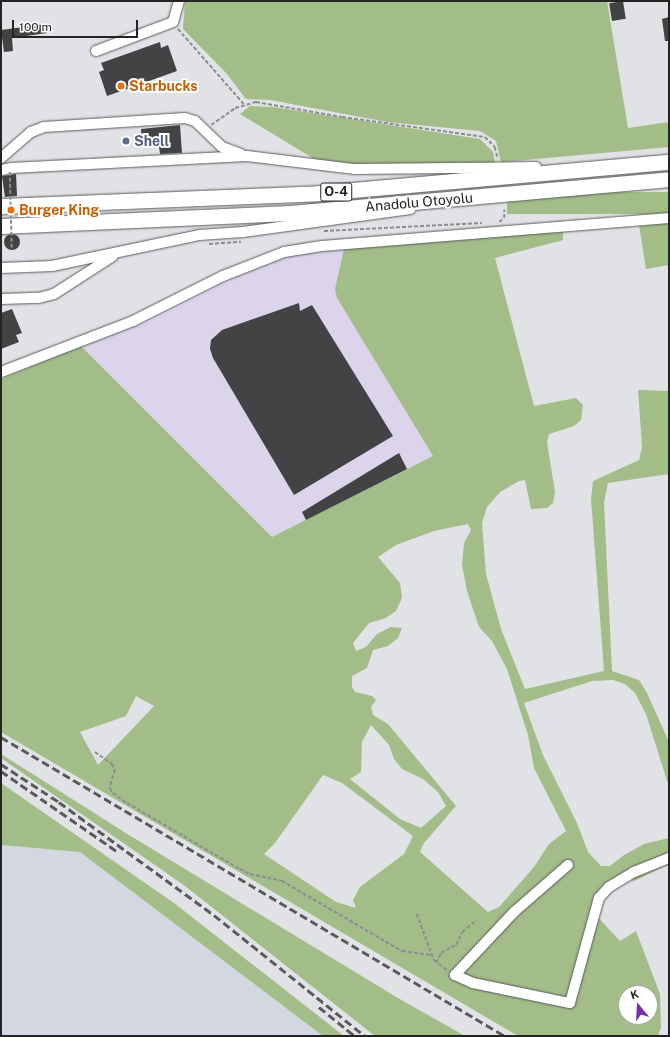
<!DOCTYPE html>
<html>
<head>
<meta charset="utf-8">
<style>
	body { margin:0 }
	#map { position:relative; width:670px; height:1037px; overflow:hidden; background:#e1e2e5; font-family:"Public Sans",sans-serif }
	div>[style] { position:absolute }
	.built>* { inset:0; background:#d3d7e0 }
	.industrial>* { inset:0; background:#dbd4ea }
	.green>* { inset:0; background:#a3bd89; transform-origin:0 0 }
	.building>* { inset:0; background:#424345; transform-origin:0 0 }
	.round { border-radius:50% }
	.path>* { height:1.5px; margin-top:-0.75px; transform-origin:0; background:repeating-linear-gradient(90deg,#8c8d8f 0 4px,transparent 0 6px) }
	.roads { filter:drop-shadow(0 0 1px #595a5c) drop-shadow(0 0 1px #595a5c) }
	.minor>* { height:10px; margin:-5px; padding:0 5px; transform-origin:5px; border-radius:5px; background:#fff }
	.highway>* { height:15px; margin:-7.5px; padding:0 7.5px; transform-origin:7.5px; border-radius:7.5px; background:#fff }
	.rail>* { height:2.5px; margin-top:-1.25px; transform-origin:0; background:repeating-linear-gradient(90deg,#5a5a5c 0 8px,transparent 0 12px) }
	.path-bridge>* { height:1.5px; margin-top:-0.75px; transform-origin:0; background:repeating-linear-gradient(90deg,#8c8d8f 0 4px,transparent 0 6px) }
	.dots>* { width:11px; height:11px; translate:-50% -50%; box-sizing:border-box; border:2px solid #fff; border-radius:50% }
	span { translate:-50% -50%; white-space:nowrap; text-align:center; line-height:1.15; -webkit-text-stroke:4px #fff; paint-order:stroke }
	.shield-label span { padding:1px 3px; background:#fff; border:1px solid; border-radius:3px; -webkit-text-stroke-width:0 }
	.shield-label { font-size:13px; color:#242425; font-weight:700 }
	.food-label { font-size:14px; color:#c56008; font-weight:700 }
	.left { translate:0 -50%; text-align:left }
	.service-label { font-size:14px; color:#4e5e75; font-weight:700 }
	.street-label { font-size:14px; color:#242425 }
	.frame { position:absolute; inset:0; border:2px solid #242425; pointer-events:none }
	.north { position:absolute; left:618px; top:985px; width:40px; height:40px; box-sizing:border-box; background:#fff; border:1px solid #a7a7a8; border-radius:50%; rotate:342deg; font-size:11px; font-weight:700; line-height:16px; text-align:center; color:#242425 }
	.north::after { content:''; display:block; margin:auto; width:14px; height:18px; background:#7330a4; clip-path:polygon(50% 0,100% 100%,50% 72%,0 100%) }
	.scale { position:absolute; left:12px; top:20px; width:126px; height:18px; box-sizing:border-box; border:2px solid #242425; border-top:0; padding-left:5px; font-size:12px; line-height:14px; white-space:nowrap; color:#242425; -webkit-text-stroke:3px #fff; paint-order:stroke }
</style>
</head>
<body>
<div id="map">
	<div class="built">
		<div style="clip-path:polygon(1px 845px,80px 852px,323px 1036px,1px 1036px)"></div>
	</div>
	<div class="industrial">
		<div style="clip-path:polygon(344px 249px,335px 289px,337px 298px,433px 456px,272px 537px,81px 346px,150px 321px,249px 271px,288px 255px)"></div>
	</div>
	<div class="green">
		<div style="clip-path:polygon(185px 1px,607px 1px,628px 128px,669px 122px,669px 147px,501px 162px,496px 141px,480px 131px,387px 122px,270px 100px,246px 99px,227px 74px,183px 29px)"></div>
		<div style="clip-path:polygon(250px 106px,273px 107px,480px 139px,493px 152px,495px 163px,371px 166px,316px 160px,240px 114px)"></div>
		<div style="left:669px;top:192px;width:22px;height:162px;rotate:90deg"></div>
		<div style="clip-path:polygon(669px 222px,669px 265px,646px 269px,639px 225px)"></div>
		<div style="clip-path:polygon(evenodd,563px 231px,563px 240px,495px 258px,534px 406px,576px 398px,583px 405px,581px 420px,574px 426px,549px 434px,547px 442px,555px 492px,553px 503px,547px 508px,531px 509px,525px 480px,519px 481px,500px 492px,487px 507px,482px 523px,486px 574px,501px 629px,525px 689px,604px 671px,591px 499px,593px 481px,639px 460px,642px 447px,638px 390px,669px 391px,669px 474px,608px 483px,604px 502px,612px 671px,639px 680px,647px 693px,669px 742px,669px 787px,646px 714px,635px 693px,625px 684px,613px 680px,592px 681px,524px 703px,543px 755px,577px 823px,588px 852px,601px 866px,610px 866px,624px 855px,644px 844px,669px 838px,669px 864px,634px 881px,624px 878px,609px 887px,594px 913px,620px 941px,636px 931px,660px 994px,661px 1027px,658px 1036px,518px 1036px,1px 732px,1px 379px,81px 346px,272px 537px,433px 456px,337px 298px,335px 289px,344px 249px,563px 231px,468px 524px,471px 530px,464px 543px,462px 565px,467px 591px,479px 627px,492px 641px,507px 669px,528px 735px,534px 768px,566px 831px,549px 844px,534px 867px,499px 907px,488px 912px,420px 852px,424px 843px,456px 806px,388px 724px,373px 715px,371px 707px,376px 700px,372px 696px,355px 692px,352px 687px,352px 676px,367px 668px,373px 650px,388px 646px,398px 638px,402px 628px,391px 627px,377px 634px,366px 647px,356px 651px,353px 643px,369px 623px,386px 618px,396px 611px,402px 598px,400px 583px,378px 557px,396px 545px,434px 531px,468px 524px,563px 231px,136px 696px,154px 706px,98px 765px,80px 732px,126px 716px,136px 696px,563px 231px,371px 725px,389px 745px,394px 759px,402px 769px,423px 779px,438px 792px,446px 806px,421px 828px,400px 819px,350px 779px,361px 772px,362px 742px,371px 725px,563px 231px,323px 775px,342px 783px,413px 836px,404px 854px,360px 887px,353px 900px,356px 908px,336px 902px,264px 854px,275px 843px,323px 775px,563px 231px,626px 993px,650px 993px,650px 1017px,626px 1017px,626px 993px)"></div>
		<div style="clip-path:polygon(1px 754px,129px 835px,398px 998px,465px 1036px,375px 1036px,185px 886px,1px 758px)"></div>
		<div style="clip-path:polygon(1px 783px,174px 903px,344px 1036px,323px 1036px,80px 852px,1px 845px)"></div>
	</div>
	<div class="building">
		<div style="left:623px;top:1px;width:18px;height:14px;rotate:81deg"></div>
		<div style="clip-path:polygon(669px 17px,669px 41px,665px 41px,662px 19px)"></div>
		<div style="clip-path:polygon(46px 24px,47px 33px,12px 38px,13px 51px,4px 52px,1px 30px)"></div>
		<div style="clip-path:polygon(160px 42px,161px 48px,168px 45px,177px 71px,107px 96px,99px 72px,104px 70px,101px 63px)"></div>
		<div style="clip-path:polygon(180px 125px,182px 153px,160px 154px,159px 146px,142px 147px,141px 129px)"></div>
		<div style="clip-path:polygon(16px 174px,17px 196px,5px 197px,2px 176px)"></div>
		<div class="round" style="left:4px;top:234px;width:16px;height:16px"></div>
		<div style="clip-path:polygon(299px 303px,300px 311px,312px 305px,393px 436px,294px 495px,213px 358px,210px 349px,211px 340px,222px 330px)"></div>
		<div style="clip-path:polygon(12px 309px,22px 333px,16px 335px,19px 342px,1px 349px,1px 313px)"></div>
		<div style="clip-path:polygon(399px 453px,407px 469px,306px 520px,302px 512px)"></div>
	</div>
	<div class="path">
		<div style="left:178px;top:29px;width:100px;rotate:48.7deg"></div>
		<div style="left:211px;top:125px;width:29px;rotate:-35deg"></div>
		<div style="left:235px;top:108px;width:22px;rotate:-16deg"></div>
		<div style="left:256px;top:102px;width:87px;rotate:9.9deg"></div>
		<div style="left:342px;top:117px;width:144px;rotate:8deg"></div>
		<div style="left:485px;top:137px;width:14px;rotate:45deg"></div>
		<div style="left:495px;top:147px;width:12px;rotate:76deg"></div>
		<div style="left:499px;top:222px;width:6px;rotate:-39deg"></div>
		<div style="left:504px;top:218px;width:8px;rotate:-90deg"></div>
		<div style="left:324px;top:231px;width:158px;rotate:-2.9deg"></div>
		<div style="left:209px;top:244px;width:32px;rotate:-4deg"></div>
		<div style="left:95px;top:752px;width:21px;rotate:35deg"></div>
		<div style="left:112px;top:764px;width:7px;rotate:63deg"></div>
		<div style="left:115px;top:770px;width:19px;rotate:106deg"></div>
		<div style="left:110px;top:788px;width:6px;rotate:59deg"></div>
		<div style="left:113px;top:793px;width:17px;rotate:36deg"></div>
		<div style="left:127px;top:803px;width:131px;rotate:30.3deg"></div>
		<div style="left:240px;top:869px;width:11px;rotate:27deg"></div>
		<div style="left:250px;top:874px;width:33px;rotate:12deg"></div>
		<div style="left:282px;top:881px;width:139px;rotate:30.3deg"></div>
		<div style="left:402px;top:951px;width:29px;rotate:8deg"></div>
		<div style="left:417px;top:914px;width:49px;rotate:69.7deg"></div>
		<div style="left:434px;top:960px;width:18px;rotate:38deg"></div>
		<div style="left:436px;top:963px;width:11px;rotate:-63deg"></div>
		<div style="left:441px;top:953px;width:17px;rotate:-28deg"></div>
		<div style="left:456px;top:945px;width:14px;rotate:-65deg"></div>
		<div style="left:462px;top:932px;width:19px;rotate:-39deg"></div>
	</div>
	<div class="roads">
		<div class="minor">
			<div style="left:96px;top:51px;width:82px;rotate:-20.6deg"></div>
			<div style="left:173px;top:22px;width:22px;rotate:-74deg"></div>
			<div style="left:1px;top:158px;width:40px;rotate:-41deg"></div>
			<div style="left:31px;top:132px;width:14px;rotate:-21deg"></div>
			<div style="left:44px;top:127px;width:141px;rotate:-3.7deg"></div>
			<div style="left:185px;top:118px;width:10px;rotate:17deg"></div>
			<div style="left:195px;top:121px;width:37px;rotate:44deg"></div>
			<div style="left:222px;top:147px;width:20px;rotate:20deg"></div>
			<div style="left:1px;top:170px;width:10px;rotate:-11deg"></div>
			<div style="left:11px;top:168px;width:236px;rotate:-2.9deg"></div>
			<div style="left:247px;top:156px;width:109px;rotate:6.9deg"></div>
			<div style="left:355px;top:169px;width:181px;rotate:-0.6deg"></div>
			<div style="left:1px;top:268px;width:51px;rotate:-2.2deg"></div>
			<div style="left:52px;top:266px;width:150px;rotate:-11.9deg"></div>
			<div style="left:199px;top:235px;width:44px;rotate:-3.9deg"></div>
			<div style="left:243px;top:232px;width:169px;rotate:-7.8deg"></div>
			<div style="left:1px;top:299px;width:38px;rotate:-2deg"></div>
			<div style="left:39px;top:298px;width:16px;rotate:-15deg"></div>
			<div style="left:54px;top:294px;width:70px;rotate:-32.8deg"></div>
			<div style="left:1px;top:372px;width:142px;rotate:-21.1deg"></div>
			<div style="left:133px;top:321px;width:101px;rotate:-26.6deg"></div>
			<div style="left:223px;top:276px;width:66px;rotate:-21.5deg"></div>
			<div style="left:284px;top:252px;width:38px;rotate:-9deg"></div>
			<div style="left:322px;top:246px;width:348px;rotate:-4.6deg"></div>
			<div style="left:568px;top:865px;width:70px;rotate:139deg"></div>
			<div style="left:515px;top:911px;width:88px;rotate:133.2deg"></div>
			<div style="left:455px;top:975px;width:20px;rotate:24deg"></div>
			<div style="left:473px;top:983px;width:99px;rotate:11.7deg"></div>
			<div style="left:570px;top:1003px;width:109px;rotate:-74.6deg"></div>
			<div style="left:599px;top:898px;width:15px;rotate:-48deg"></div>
			<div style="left:609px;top:887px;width:29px;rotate:-31deg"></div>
			<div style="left:634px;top:872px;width:38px;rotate:-22deg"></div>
		</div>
		<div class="highway">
			<div style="left:1px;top:206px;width:318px;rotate:-2.3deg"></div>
			<div style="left:319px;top:193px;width:351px;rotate:-5.1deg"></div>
			<div style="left:1px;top:226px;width:289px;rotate:-2.6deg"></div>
			<div style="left:290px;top:213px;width:381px;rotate:-5.1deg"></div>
		</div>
	</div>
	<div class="rail">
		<div style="left:1px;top:737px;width:586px;rotate:30.68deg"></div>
		<div style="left:1px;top:764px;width:69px;rotate:33.2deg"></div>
		<div style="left:59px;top:802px;width:192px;rotate:36.1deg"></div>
		<div style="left:214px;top:915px;width:193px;rotate:38.7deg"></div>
		<div style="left:1px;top:771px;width:142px;rotate:34.7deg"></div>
		<div style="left:319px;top:1007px;width:46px;rotate:38.9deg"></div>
	</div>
	<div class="path-bridge">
		<div style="left:10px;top:172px;width:77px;rotate:88.5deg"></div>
	</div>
	<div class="dots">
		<div style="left:121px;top:86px;background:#e8710a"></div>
		<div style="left:126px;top:141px;background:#5c6f8a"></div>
		<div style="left:11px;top:210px;background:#e8710a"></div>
	</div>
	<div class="shield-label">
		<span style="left:336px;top:192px">O-4</span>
	</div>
	<div class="food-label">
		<span class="left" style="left:129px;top:86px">Starbucks</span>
		<span class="left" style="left:19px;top:210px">Burger King</span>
	</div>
	<div class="service-label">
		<span class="left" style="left:134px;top:141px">Shell</span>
	</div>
	<div class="street-label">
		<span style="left:419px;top:202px;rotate:-5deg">Anadolu Otoyolu</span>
	</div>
	<div class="frame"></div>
	<div class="north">K</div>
	<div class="scale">100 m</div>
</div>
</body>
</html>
